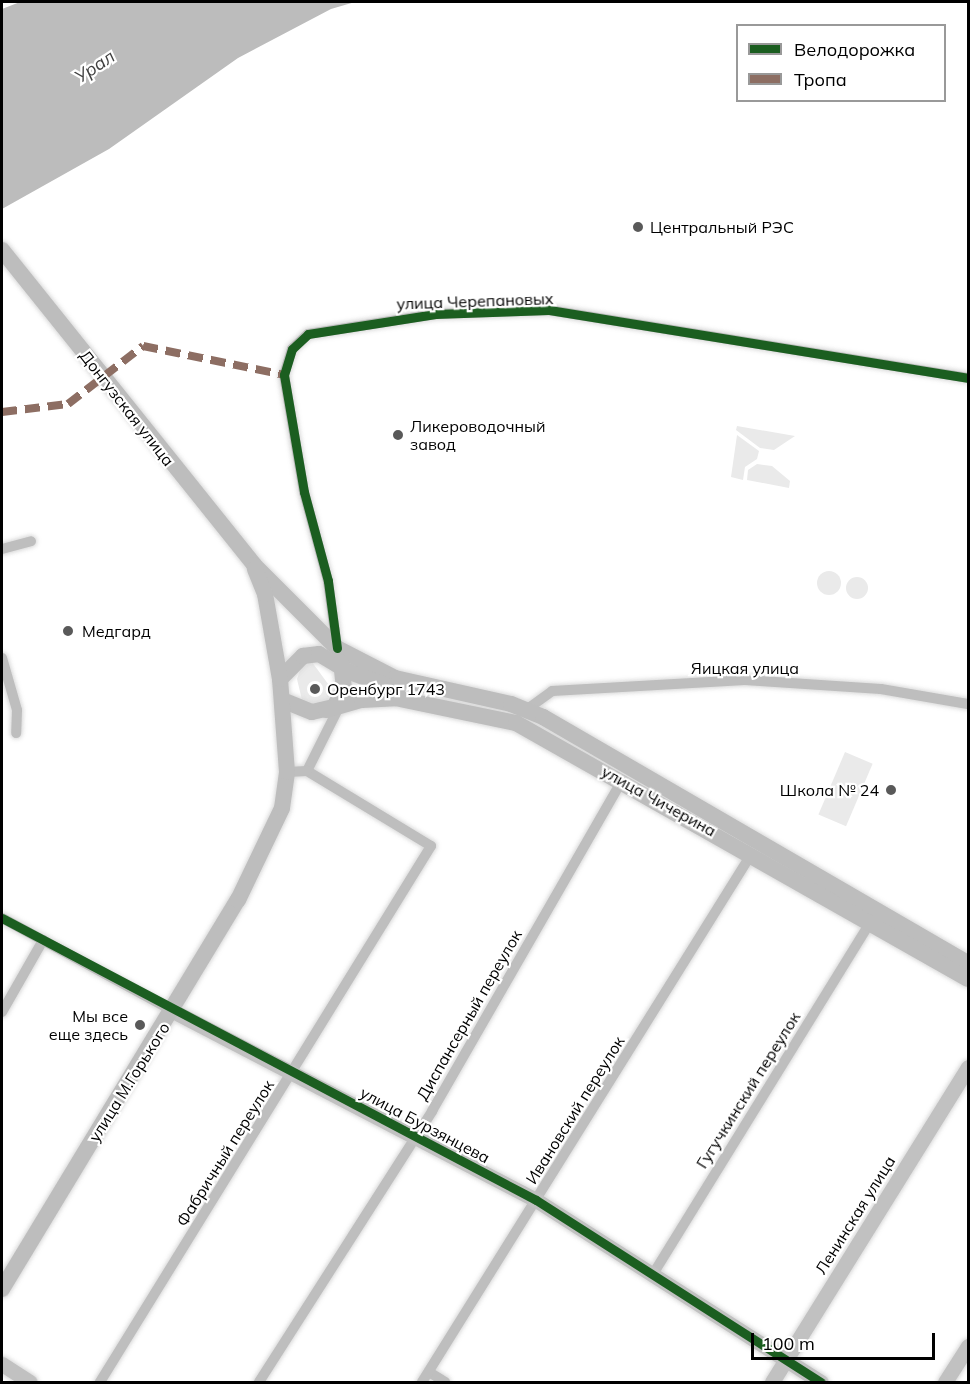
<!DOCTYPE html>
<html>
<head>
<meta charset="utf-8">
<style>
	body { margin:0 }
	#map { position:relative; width:970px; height:1384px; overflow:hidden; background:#fff; font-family:Mulish,sans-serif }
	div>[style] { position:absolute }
	.green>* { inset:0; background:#eaeaea; transform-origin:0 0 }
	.round { border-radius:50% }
	.water>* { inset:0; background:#bcbcbc }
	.roads { filter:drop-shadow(0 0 2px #dbdbdb) drop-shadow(0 0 2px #dbdbdb) }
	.street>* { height:10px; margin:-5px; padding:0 5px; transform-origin:5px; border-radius:5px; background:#bebebe }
	.secondary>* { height:15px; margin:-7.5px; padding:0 7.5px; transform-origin:7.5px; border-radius:7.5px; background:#c1c1c1 }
	.primary>* { height:16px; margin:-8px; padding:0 8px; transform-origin:8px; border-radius:8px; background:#bdbdbd }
	.quiet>* { height:8px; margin-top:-4px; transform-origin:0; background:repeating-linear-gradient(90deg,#8d6e63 0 15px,transparent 0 23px) }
	.cycleway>* { height:9px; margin:-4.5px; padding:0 4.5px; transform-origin:4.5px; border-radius:4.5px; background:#1b5e20 }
	.dots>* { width:16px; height:16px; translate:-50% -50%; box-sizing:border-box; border:3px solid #fff; border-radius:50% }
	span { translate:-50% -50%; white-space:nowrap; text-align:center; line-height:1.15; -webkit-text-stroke:4.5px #fff; paint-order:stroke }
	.poi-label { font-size:16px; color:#000 }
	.left { translate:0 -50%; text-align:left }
	.right { translate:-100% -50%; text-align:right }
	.street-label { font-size:16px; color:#000 }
	.water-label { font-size:18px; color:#404040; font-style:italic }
	.frame { position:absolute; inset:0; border:3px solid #000; pointer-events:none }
	.legend { position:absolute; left:736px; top:24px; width:210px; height:78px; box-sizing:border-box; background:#fff; border:2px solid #999; margin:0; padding:8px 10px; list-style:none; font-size:18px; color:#000 }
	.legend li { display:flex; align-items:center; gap:12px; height:30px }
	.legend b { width:30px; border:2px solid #999 }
	.scale { position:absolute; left:751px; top:1333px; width:184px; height:27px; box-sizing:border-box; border:3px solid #000; border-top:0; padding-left:8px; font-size:18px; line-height:21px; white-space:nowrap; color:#000; -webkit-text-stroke:4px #fff; paint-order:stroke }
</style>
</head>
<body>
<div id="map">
	<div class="green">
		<div style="clip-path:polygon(737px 426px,795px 436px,774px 450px,760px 448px,736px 430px)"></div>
		<div style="clip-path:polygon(737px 435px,759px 451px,757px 459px,745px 467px,743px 480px,731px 477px)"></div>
		<div style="clip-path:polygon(757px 464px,772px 466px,790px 481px,789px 488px,747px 480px,748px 470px)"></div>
		<div class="round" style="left:817px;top:571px;width:24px;height:24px"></div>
		<div class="round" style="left:846px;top:577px;width:22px;height:22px"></div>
		<div style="clip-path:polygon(312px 662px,331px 688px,328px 700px,317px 707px,302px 700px,297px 679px,302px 664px)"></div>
		<div style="left:845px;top:752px;width:30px;height:68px;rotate:23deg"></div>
	</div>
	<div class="water">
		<div style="clip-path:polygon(20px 2px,355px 2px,331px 9px,238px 58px,109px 149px,2px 209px,2px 9px)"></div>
	</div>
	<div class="roads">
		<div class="street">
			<div style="left:2px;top:549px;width:30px;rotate:-15deg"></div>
			<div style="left:337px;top:647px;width:67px;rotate:-97.8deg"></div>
			<div style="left:328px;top:581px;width:92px;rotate:-105.1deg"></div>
			<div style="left:304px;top:492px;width:119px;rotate:-99.7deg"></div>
			<div style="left:284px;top:375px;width:27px;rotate:-73deg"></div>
			<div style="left:292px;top:349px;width:22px;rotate:-43deg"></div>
			<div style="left:308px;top:334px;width:129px;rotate:-8.9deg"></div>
			<div style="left:435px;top:314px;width:114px;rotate:-2deg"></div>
			<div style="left:549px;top:310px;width:424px;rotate:9.2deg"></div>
			<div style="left:2px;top:658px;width:54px;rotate:73.9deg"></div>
			<div style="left:17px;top:710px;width:23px;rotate:92deg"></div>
			<div style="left:526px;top:710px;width:32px;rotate:-36deg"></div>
			<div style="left:552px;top:691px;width:193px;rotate:-3.3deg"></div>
			<div style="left:745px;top:680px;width:136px;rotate:3.8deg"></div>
			<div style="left:881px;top:689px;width:88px;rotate:9.8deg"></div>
			<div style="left:307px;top:771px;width:74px;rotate:-63.4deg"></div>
			<div style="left:2px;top:918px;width:195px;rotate:28.5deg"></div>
			<div style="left:2px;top:1012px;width:83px;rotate:-60.3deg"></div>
			<div style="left:653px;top:1274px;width:414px;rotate:-58.3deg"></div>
			<div style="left:429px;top:1372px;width:19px;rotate:32deg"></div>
			<div style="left:100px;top:1382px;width:630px;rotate:-58.3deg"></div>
			<div style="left:431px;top:846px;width:145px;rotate:-148.8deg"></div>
			<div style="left:307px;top:771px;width:20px;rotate:177deg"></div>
			<div style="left:259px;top:1382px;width:322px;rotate:-57.4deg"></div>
			<div style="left:432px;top:1111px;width:382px;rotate:-60.1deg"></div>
			<div style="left:422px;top:1382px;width:623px;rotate:-58.04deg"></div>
		</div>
		<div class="secondary">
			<div style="left:173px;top:1011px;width:409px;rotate:27.5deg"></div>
			<div style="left:536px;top:1200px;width:338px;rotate:32.6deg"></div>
			<div style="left:2px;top:1364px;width:33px;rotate:33deg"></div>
			<div style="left:772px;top:1382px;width:371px;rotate:-58.1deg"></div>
			<div style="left:945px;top:1382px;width:43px;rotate:-57.4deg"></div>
		</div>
		<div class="primary">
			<div style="left:2px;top:250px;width:403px;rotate:51.3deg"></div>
			<div style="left:254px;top:565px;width:117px;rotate:45deg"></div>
			<div style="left:337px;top:648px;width:65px;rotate:27.3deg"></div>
			<div style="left:395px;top:678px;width:119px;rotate:12.6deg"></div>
			<div style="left:511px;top:704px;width:35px;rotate:22deg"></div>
			<div style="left:543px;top:717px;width:491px;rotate:30.1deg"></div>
			<div style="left:280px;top:679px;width:33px;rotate:-45deg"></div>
			<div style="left:303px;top:656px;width:16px;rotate:-7deg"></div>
			<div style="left:319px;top:654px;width:33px;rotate:31deg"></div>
			<div style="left:347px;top:671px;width:54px;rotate:20.4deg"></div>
			<div style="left:282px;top:700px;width:32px;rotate:22deg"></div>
			<div style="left:312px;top:712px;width:23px;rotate:-13deg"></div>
			<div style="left:334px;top:707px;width:21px;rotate:-61deg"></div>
			<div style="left:344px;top:689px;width:27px;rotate:-96deg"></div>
			<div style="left:326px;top:710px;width:37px;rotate:-16deg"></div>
			<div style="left:362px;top:700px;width:33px;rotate:-3deg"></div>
			<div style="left:395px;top:698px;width:124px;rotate:11.7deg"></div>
			<div style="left:516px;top:723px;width:519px;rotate:29.53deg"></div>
			<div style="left:2px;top:1289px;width:455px;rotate:-58.8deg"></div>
			<div style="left:238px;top:900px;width:102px;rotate:-64.4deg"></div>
			<div style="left:282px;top:808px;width:36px;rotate:-82deg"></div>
			<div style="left:287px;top:772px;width:93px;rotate:-94.3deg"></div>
			<div style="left:280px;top:679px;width:86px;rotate:-100deg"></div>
			<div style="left:265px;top:594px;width:27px;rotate:-112deg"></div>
		</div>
	</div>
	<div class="quiet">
		<div style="left:2px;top:412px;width:66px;rotate:-6.9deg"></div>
		<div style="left:68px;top:404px;width:95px;rotate:-37.7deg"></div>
		<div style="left:143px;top:346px;width:144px;rotate:11.6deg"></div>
	</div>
	<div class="cycleway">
		<div style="left:337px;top:648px;width:68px;rotate:-97.7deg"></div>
		<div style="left:328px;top:581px;width:92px;rotate:-105.1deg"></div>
		<div style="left:304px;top:492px;width:119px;rotate:-99.7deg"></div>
		<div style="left:284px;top:375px;width:27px;rotate:-73deg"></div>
		<div style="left:292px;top:349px;width:22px;rotate:-43deg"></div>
		<div style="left:308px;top:334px;width:129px;rotate:-8.9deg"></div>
		<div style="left:435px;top:314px;width:114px;rotate:-2deg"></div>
		<div style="left:549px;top:310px;width:424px;rotate:9.2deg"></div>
		<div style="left:2px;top:918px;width:604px;rotate:27.84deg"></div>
		<div style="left:536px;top:1200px;width:338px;rotate:32.6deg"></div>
	</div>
	<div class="dots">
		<div style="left:638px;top:227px;background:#595959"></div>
		<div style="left:398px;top:435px;background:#595959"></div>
		<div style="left:68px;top:631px;background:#595959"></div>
		<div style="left:315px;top:689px;background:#595959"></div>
		<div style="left:891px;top:790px;background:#595959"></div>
		<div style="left:140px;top:1025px;background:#595959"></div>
	</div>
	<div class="poi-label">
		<span class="left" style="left:650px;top:227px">Центральный РЭС</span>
		<span class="left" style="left:410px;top:435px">Ликероводочный<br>завод</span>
		<span class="left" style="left:82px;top:631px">Медгард</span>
		<span class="left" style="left:327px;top:689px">Оренбург 1743</span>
		<span class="right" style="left:879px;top:790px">Школа № 24</span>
		<span class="right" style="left:128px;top:1025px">Мы все<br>еще здесь</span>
	</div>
	<div class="street-label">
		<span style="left:475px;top:301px;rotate:-2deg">улица Черепановых</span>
		<span style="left:127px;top:408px;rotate:52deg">Донгузская улица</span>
		<span style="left:745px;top:668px">Яицкая улица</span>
		<span style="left:659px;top:801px;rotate:29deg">улица Чичерина</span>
		<span style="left:469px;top:1015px;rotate:-60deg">Диспансерный переулок</span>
		<span style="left:129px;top:1082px;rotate:-58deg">улица М.Горького</span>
		<span style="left:748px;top:1090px;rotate:-58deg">Гугучкинский переулок</span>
		<span style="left:575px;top:1110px;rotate:-58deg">Ивановский переулок</span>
		<span style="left:425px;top:1125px;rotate:28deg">улица Бурзянцева</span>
		<span style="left:225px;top:1153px;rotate:-58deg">Фабричный переулок</span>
		<span style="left:855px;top:1215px;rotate:-58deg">Ленинская улица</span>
	</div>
	<div class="water-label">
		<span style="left:95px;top:67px;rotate:-34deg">Урал</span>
	</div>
	<div class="frame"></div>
	<ul class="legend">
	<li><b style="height:8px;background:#1b5e20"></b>Велодорожка</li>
	<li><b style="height:8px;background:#8d6e63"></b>Тропа</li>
	</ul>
	<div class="scale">100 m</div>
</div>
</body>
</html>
